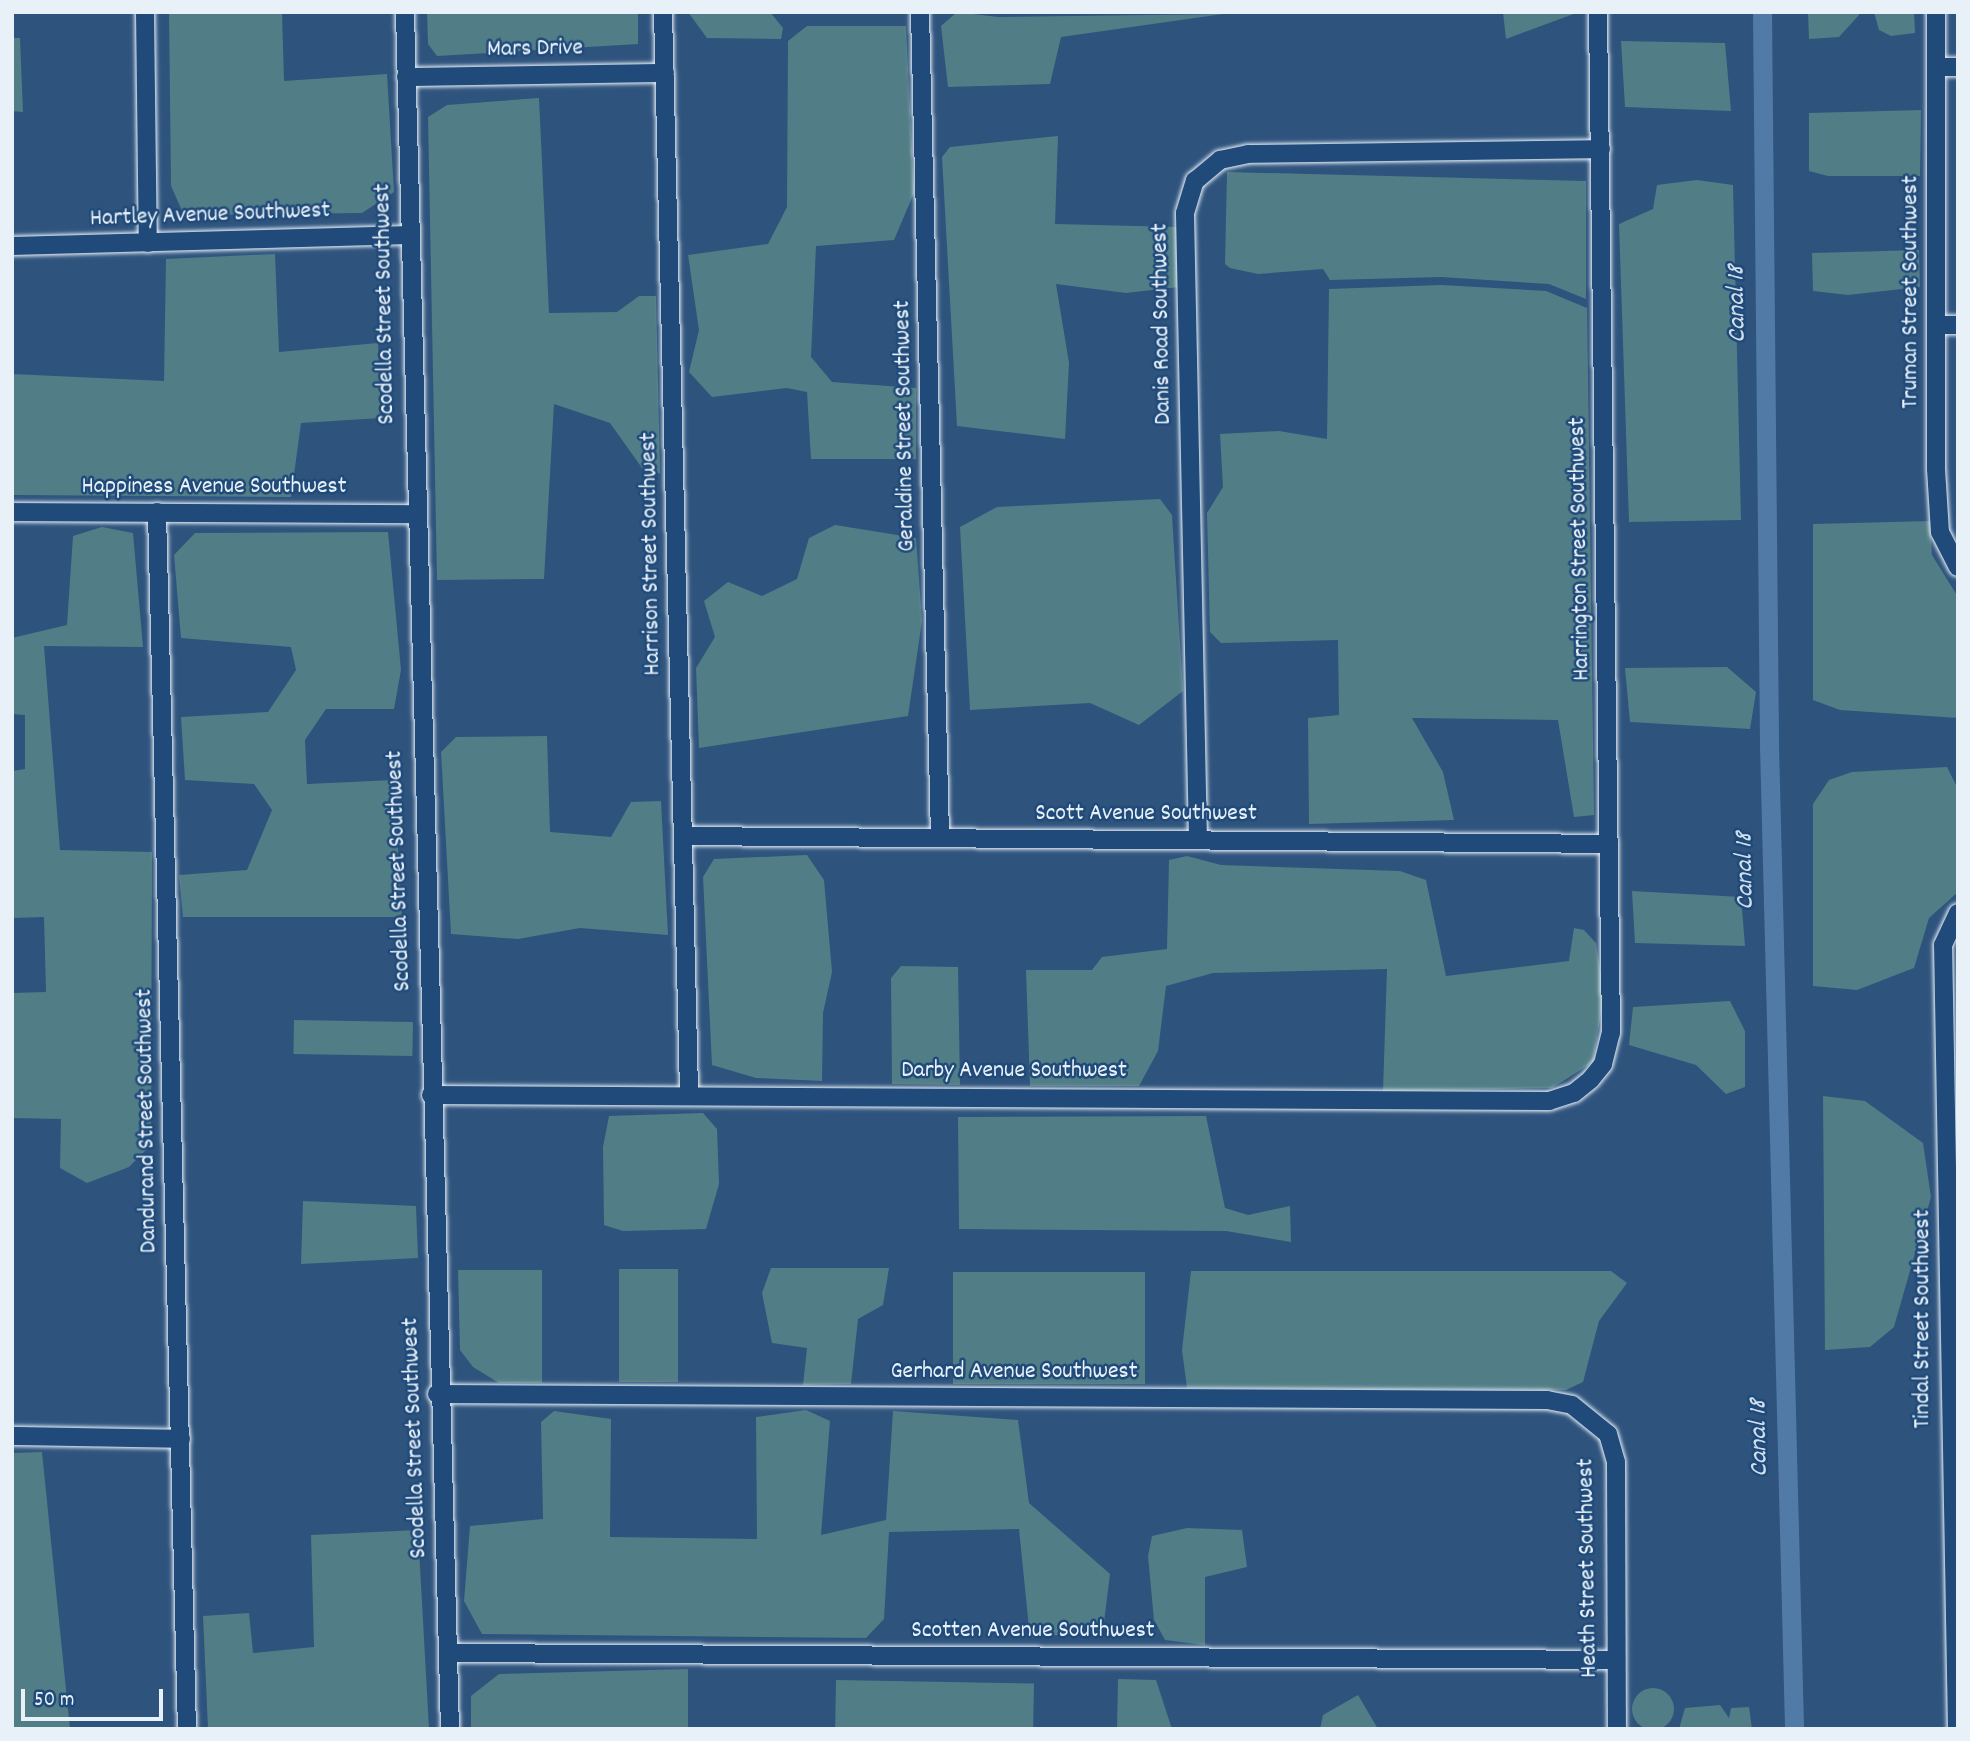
<!DOCTYPE html>
<html>
<head>
<meta charset="utf-8">
<style>
	body { margin:0 }
	#map { position:relative; width:1970px; height:1741px; overflow:hidden; background:#2e537d; font-family:Dekko,sans-serif }
	div>[style] { position:absolute }
	.green>* { inset:0; background:#517d86; transform-origin:0 0 }
	.round { border-radius:50% }
	.canal>* { height:19px; margin:-9.5px; padding:0 9.5px; transform-origin:9.5px; border-radius:9.5px; background:#517ba6 }
	.roads { filter:drop-shadow(0 0 2px #e8f1f8) drop-shadow(0 0 2px #e8f1f8) }
	.street>* { height:18px; margin:-9px; padding:0 9px; transform-origin:9px; border-radius:9px; background:#1f4a7a }
	span { translate:-50% -50%; white-space:nowrap; text-align:center; line-height:1.15; -webkit-text-stroke:5px #1f4a7a; paint-order:stroke }
	.street-label { font-size:24px; color:#e8f1f8 }
	.water-label { font-size:26px; color:#d1dfec; font-style:italic }
	.frame { position:absolute; inset:0; border:14px solid #e8f1f8; pointer-events:none }
	.scale { position:absolute; left:21px; top:1689px; width:142px; height:32px; box-sizing:border-box; border:4px solid #e8f1f8; border-top:0; padding-left:9px; font-size:21px; line-height:24px; white-space:nowrap; color:#e8f1f8; -webkit-text-stroke:5px #1f4a7a; paint-order:stroke }
</style>
</head>
<body>
<div id="map">
	<div class="green">
		<div style="clip-path:polygon(169px 12px,282px 12px,284px 81px,387px 74px,394px 192px,362px 213px,184px 215px,171px 186px)"></div>
		<div style="clip-path:polygon(427px 12px,638px 12px,638px 44px,437px 56px,428px 44px)"></div>
		<div style="clip-path:polygon(688px 12px,770px 12px,783px 28px,781px 39px,707px 38px)"></div>
		<div style="clip-path:polygon(957px 12px,998px 17px,1223px 14px,1061px 37px,1050px 84px,948px 87px,941px 26px)"></div>
		<div style="clip-path:polygon(1503px 12px,1579px 12px,1506px 39px)"></div>
		<div style="clip-path:polygon(1808px 12px,1859px 12px,1859px 15px,1839px 37px,1809px 39px)"></div>
		<div style="clip-path:polygon(1874px 12px,1914px 12px,1915px 33px,1891px 36px,1879px 30px)"></div>
		<div style="clip-path:polygon(807px 26px,906px 26px,914px 193px,894px 240px,816px 246px,811px 357px,832px 382px,916px 388px,916px 459px,811px 459px,807px 392px,787px 388px,712px 397px,689px 372px,699px 330px,688px 255px,768px 244px,787px 207px,788px 41px)"></div>
		<div style="clip-path:polygon(12px 38px,20px 38px,23px 112px,12px 111px)"></div>
		<div style="clip-path:polygon(1621px 41px,1725px 43px,1731px 111px,1625px 107px)"></div>
		<div style="clip-path:polygon(539px 98px,549px 313px,617px 312px,639px 296px,656px 296px,660px 473px,647px 475px,610px 423px,554px 404px,544px 579px,437px 580px,428px 117px,447px 105px)"></div>
		<div style="clip-path:polygon(1921px 110px,1920px 176px,1828px 176px,1809px 171px,1809px 113px)"></div>
		<div style="clip-path:polygon(1058px 136px,1055px 224px,1177px 227px,1179px 287px,1126px 293px,1056px 284px,1069px 363px,1065px 439px,957px 426px,942px 157px,950px 147px)"></div>
		<div style="clip-path:polygon(1227px 172px,1586px 181px,1586px 299px,1549px 284px,1441px 277px,1330px 280px,1323px 269px,1258px 274px,1230px 268px,1225px 264px)"></div>
		<div style="clip-path:polygon(1697px 180px,1733px 185px,1741px 520px,1629px 522px,1619px 224px,1653px 209px,1657px 185px)"></div>
		<div style="clip-path:polygon(1919px 250px,1920px 287px,1848px 295px,1813px 291px,1812px 253px)"></div>
		<div style="clip-path:polygon(275px 254px,279px 352px,378px 343px,381px 418px,301px 423px,291px 497px,12px 495px,12px 374px,164px 381px,166px 259px)"></div>
		<div style="clip-path:polygon(1441px 285px,1546px 291px,1587px 308px,1594px 815px,1574px 817px,1558px 720px,1412px 718px,1443px 772px,1454px 820px,1309px 824px,1308px 718px,1339px 715px,1338px 640px,1221px 643px,1210px 632px,1207px 513px,1223px 487px,1220px 434px,1279px 431px,1327px 439px,1329px 289px)"></div>
		<div style="clip-path:polygon(1160px 499px,1172px 515px,1183px 691px,1139px 725px,1090px 703px,970px 710px,960px 527px,997px 507px)"></div>
		<div style="clip-path:polygon(1930px 521px,1932px 555px,1958px 597px,1958px 718px,1840px 710px,1813px 700px,1813px 524px)"></div>
		<div style="clip-path:polygon(835px 525px,916px 538px,922px 621px,908px 716px,699px 748px,696px 668px,715px 637px,704px 601px,728px 582px,762px 596px,797px 579px,809px 538px)"></div>
		<div style="clip-path:polygon(102px 527px,133px 533px,143px 647px,44px 646px,60px 850px,152px 852px,151px 1145px,129px 1167px,87px 1183px,60px 1168px,61px 1119px,12px 1118px,12px 993px,46px 992px,44px 917px,12px 918px,12px 771px,25px 769px,25px 715px,12px 714px,12px 638px,67px 625px,73px 536px)"></div>
		<div style="clip-path:polygon(388px 532px,401px 670px,394px 709px,326px 709px,305px 740px,307px 784px,394px 780px,402px 917px,183px 917px,179px 875px,247px 870px,272px 810px,254px 784px,185px 780px,181px 717px,268px 712px,296px 670px,291px 647px,181px 638px,174px 555px,195px 533px)"></div>
		<div style="clip-path:polygon(1727px 667px,1756px 692px,1750px 729px,1630px 722px,1625px 668px)"></div>
		<div style="clip-path:polygon(547px 736px,550px 832px,611px 837px,631px 802px,661px 801px,668px 935px,580px 928px,518px 939px,451px 934px,441px 752px,456px 737px)"></div>
		<div style="clip-path:polygon(1947px 767px,1958px 789px,1958px 892px,1929px 918px,1914px 968px,1857px 990px,1813px 986px,1813px 804px,1829px 780px,1852px 772px)"></div>
		<div style="clip-path:polygon(807px 855px,824px 880px,832px 972px,823px 1013px,822px 1081px,756px 1078px,712px 1065px,703px 877px,714px 859px)"></div>
		<div style="clip-path:polygon(1187px 856px,1221px 865px,1400px 871px,1426px 880px,1446px 976px,1569px 961px,1574px 928px,1584px 930px,1596px 943px,1604px 995px,1593px 1062px,1552px 1088px,1383px 1091px,1387px 969px,1213px 973px,1166px 986px,1158px 1051px,1139px 1086px,1030px 1086px,1026px 970px,1092px 970px,1102px 957px,1167px 949px,1169px 860px)"></div>
		<div style="clip-path:polygon(1632px 891px,1741px 897px,1745px 946px,1635px 943px)"></div>
		<div style="clip-path:polygon(901px 966px,958px 967px,960px 1085px,892px 1084px,891px 978px)"></div>
		<div style="clip-path:polygon(1730px 1001px,1745px 1031px,1745px 1087px,1726px 1094px,1696px 1065px,1629px 1045px,1633px 1007px)"></div>
		<div style="left:294px;top:1020px;width:119px;height:34px;rotate:1deg"></div>
		<div style="clip-path:polygon(1823px 1096px,1865px 1101px,1923px 1143px,1931px 1197px,1894px 1327px,1870px 1347px,1825px 1350px)"></div>
		<div style="clip-path:polygon(703px 1113px,717px 1129px,719px 1184px,706px 1229px,623px 1231px,604px 1225px,603px 1147px,609px 1116px)"></div>
		<div style="clip-path:polygon(1206px 1116px,1225px 1208px,1248px 1215px,1290px 1206px,1291px 1242px,1226px 1231px,959px 1229px,958px 1117px)"></div>
		<div style="clip-path:polygon(303px 1201px,416px 1206px,418px 1258px,301px 1264px)"></div>
		<div style="clip-path:polygon(771px 1268px,889px 1268px,883px 1305px,858px 1319px,851px 1384px,803px 1385px,807px 1348px,772px 1343px,762px 1293px)"></div>
		<div style="left:619px;top:1269px;width:59px;height:113px"></div>
		<div style="clip-path:polygon(458px 1270px,542px 1270px,542px 1383px,499px 1383px,473px 1367px,460px 1350px)"></div>
		<div style="clip-path:polygon(1191px 1271px,1611px 1271px,1627px 1283px,1599px 1321px,1583px 1382px,1566px 1390px,1187px 1388px,1182px 1350px)"></div>
		<div style="left:953px;top:1272px;width:192px;height:112px"></div>
		<div style="clip-path:polygon(806px 1410px,830px 1421px,821px 1535px,886px 1520px,893px 1411px,1018px 1420px,1029px 1503px,1110px 1574px,1103px 1630px,1030px 1638px,1019px 1529px,889px 1532px,884px 1619px,866px 1638px,482px 1634px,464px 1601px,470px 1526px,543px 1519px,541px 1422px,554px 1411px,611px 1419px,610px 1537px,757px 1539px,756px 1417px)"></div>
		<div style="clip-path:polygon(42px 1452px,70px 1729px,12px 1729px,12px 1453px)"></div>
		<div style="clip-path:polygon(1187px 1528px,1242px 1530px,1247px 1567px,1205px 1577px,1205px 1645px,1165px 1640px,1154px 1620px,1148px 1556px,1152px 1536px)"></div>
		<div style="clip-path:polygon(418px 1530px,429px 1729px,208px 1729px,203px 1616px,249px 1613px,253px 1653px,314px 1647px,311px 1535px)"></div>
		<div style="clip-path:polygon(688px 1669px,688px 1729px,471px 1729px,471px 1696px,499px 1674px)"></div>
		<div style="clip-path:polygon(1118px 1679px,1156px 1680px,1172px 1729px,1117px 1729px)"></div>
		<div style="left:836px;top:1680px;width:198px;height:49px;rotate:1deg"></div>
		<div class="round" style="left:1632px;top:1688px;width:42px;height:42px"></div>
		<div style="clip-path:polygon(1358px 1695px,1378px 1729px,1320px 1729px,1323px 1715px)"></div>
		<div style="clip-path:polygon(1720px 1705px,1729px 1718px,1731px 1708px,1749px 1707px,1752px 1729px,1679px 1729px,1685px 1708px)"></div>
	</div>
	<div class="canal">
		<div style="left:1762px;top:12px;width:734px;rotate:89.45deg"></div>
		<div style="left:1769px;top:746px;width:983px;rotate:88.54deg"></div>
	</div>
	<div class="roads">
		<div class="street">
			<div style="left:145px;top:12px;width:231px;rotate:89.3deg"></div>
			<div style="left:405px;top:12px;width:1718px;rotate:88.5deg"></div>
			<div style="left:663px;top:12px;width:1082px;rotate:88.62deg"></div>
			<div style="left:920px;top:12px;width:826px;rotate:88.61deg"></div>
			<div style="left:1936px;top:12px;width:457px;rotate:90deg"></div>
			<div style="left:1936px;top:469px;width:63px;rotate:86.4deg"></div>
			<div style="left:1940px;top:532px;width:39px;rotate:63deg"></div>
			<div style="left:1936px;top:67px;width:22px"></div>
			<div style="left:406px;top:77px;width:259px;rotate:-0.9deg"></div>
			<div style="left:12px;top:246px;width:398px;rotate:-1.6deg"></div>
			<div style="left:1936px;top:325px;width:22px"></div>
			<div style="left:12px;top:512px;width:403px;rotate:0.3deg"></div>
			<div style="left:157px;top:512px;width:1217px;rotate:88.59deg"></div>
			<div style="left:683px;top:836px;width:926px;rotate:0.49deg"></div>
			<div style="left:1198px;top:840px;width:627px;rotate:-91.19deg"></div>
			<div style="left:1185px;top:213px;width:34px;rotate:-73deg"></div>
			<div style="left:1195px;top:181px;width:33px;rotate:-40deg"></div>
			<div style="left:1220px;top:160px;width:29px;rotate:-12deg"></div>
			<div style="left:1248px;top:154px;width:353px;rotate:-0.8deg"></div>
			<div style="left:431px;top:1095px;width:1118px;rotate:0.31deg"></div>
			<div style="left:1549px;top:1101px;width:26px;rotate:-18deg"></div>
			<div style="left:1574px;top:1093px;width:22px;rotate:-39deg"></div>
			<div style="left:1591px;top:1079px;width:19px;rotate:-51deg"></div>
			<div style="left:1603px;top:1064px;width:32px;rotate:-76deg"></div>
			<div style="left:1611px;top:1033px;width:1021px;rotate:-90.73deg"></div>
			<div style="left:437px;top:1394px;width:1110px;rotate:0.31deg"></div>
			<div style="left:1547px;top:1400px;width:25px;rotate:11deg"></div>
			<div style="left:1572px;top:1405px;width:46px;rotate:38.9deg"></div>
			<div style="left:1608px;top:1434px;width:29px;rotate:74deg"></div>
			<div style="left:1616px;top:1462px;width:267px;rotate:89.8deg"></div>
			<div style="left:12px;top:1436px;width:169px;rotate:1deg"></div>
			<div style="left:449px;top:1653px;width:1167px;rotate:0.34deg"></div>
			<div style="left:1957px;top:1729px;width:784px;rotate:-91.02deg"></div>
			<div style="left:1943px;top:945px;width:35px;rotate:-65deg"></div>
		</div>
	</div>
	<div class="street-label">
		<span style="left:535px;top:50px;rotate:-1deg">Mars Drive</span>
		<span style="left:210px;top:216px;rotate:-2deg">Hartley Avenue Southwest</span>
		<span style="left:1912px;top:292px;rotate:-90deg">Truman Street Southwest</span>
		<span style="left:386px;top:304px;rotate:-91deg">Scodella Street Southwest</span>
		<span style="left:1163px;top:324px;rotate:-91deg">Danis Road Southwest</span>
		<span style="left:906px;top:426px;rotate:-91deg">Geraldine Street Southwest</span>
		<span style="left:214px;top:488px">Happiness Avenue Southwest</span>
		<span style="left:1581px;top:549px;rotate:-91deg">Harrington Street Southwest</span>
		<span style="left:652px;top:554px;rotate:-91deg">Harrison Street Southwest</span>
		<span style="left:1146px;top:815px">Scott Avenue Southwest</span>
		<span style="left:400px;top:871px;rotate:-92deg">Scodella Street Southwest</span>
		<span style="left:1014px;top:1072px">Darby Avenue Southwest</span>
		<span style="left:148px;top:1121px;rotate:-91deg">Dandurand Street Southwest</span>
		<span style="left:1924px;top:1319px;rotate:-90deg">Tindal Street Southwest</span>
		<span style="left:1014px;top:1373px">Gerhard Avenue Southwest</span>
		<span style="left:416px;top:1438px;rotate:-92deg">Scodella Street Southwest</span>
		<span style="left:1589px;top:1568px;rotate:-91deg">Heath Street Southwest</span>
		<span style="left:1033px;top:1632px">Scotten Avenue Southwest</span>
	</div>
	<div class="water-label">
		<span style="left:1738px;top:304px;rotate:-91deg">Canal 18</span>
		<span style="left:1746px;top:871px;rotate:-91deg">Canal 18</span>
		<span style="left:1760px;top:1438px;rotate:-91deg">Canal 18</span>
	</div>
	<div class="frame"></div>
	<div class="scale">50 m</div>
</div>
</body>
</html>
